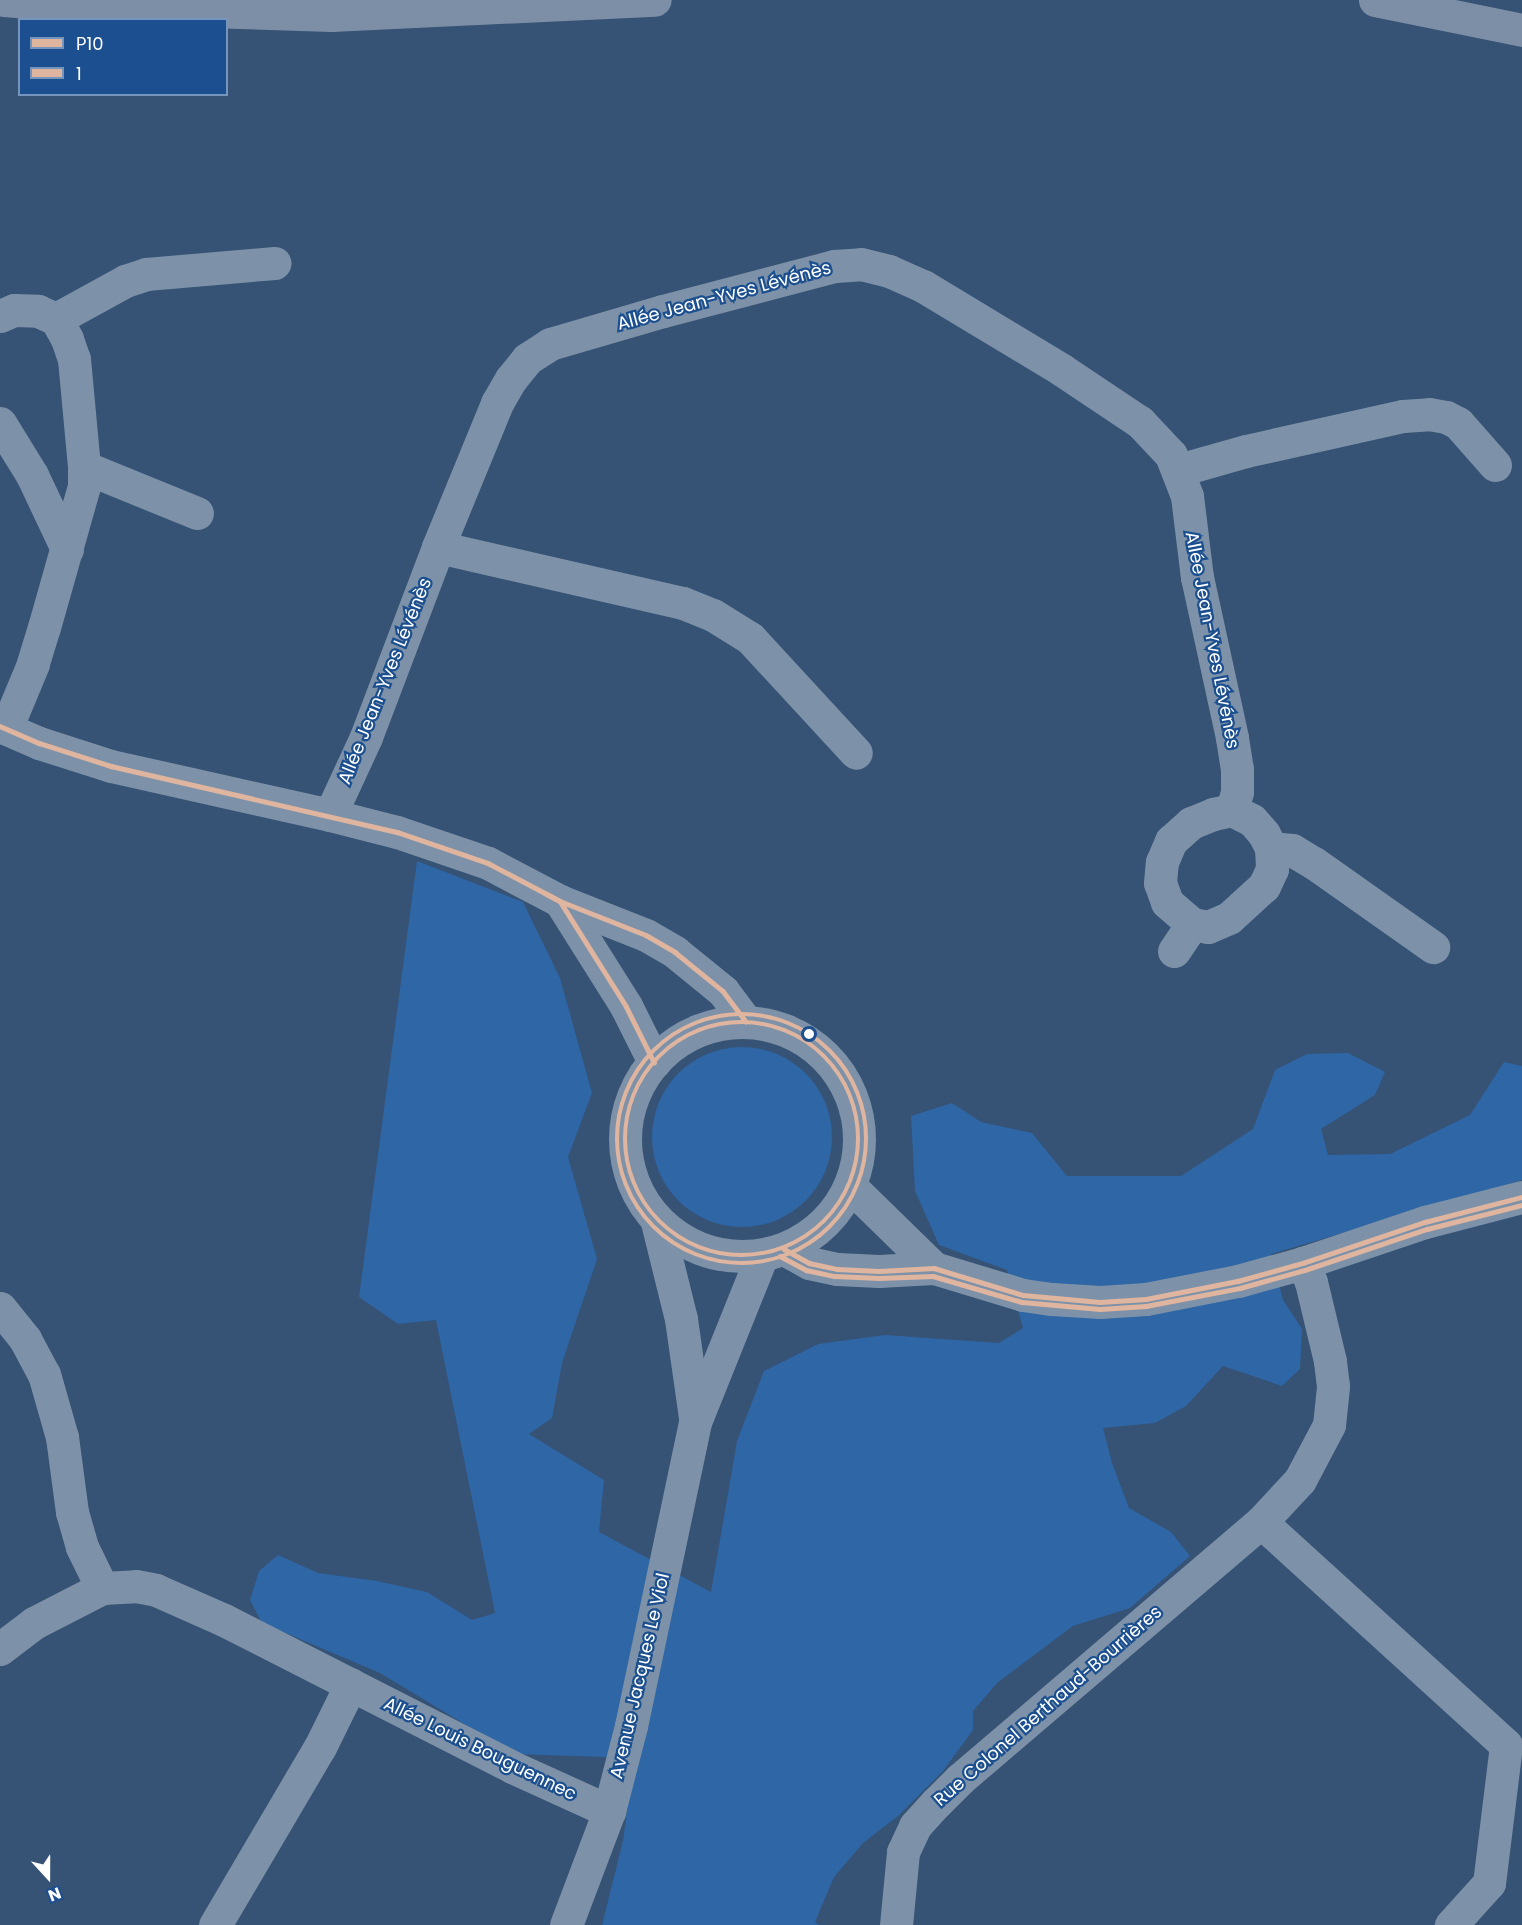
<!DOCTYPE html>
<html>
<head>
<meta charset="utf-8">
<style>
	body { margin:0 }
	#map { position:relative; width:1522px; height:1925px; overflow:hidden; background:#365274; font-family:Poppins,sans-serif }
	div>[style] { position:absolute }
	.green>* { inset:0; background:#2f66a5 }
	.round { border-radius:50% }
	.minor>* { height:33px; margin:-16.5px; padding:0 16.5px; transform-origin:16.5px; border-radius:16.5px; background:#7d92a8 }
	.minor>.ring { margin:-16.5px; padding:0; box-sizing:content-box; background:none; border:33px solid #7d92a8; border-radius:50% }
	.major>* { height:33px; margin:-16.5px; padding:0 16.5px; transform-origin:16.5px; border-radius:16.5px; background:#7d8ea7 }
	.bus-1>* { height:4.5px; margin:-2.25px; padding:0 2.25px; transform-origin:2.25px; border-radius:2.25px; background:#e0b59f }
	.bus-1>.ring { margin:-2.25px; padding:0; box-sizing:content-box; background:none; border:4.5px solid #e0b59f; border-radius:50% }
	.bus-2>* { height:4.5px; margin:-2.25px; padding:0 2.25px; transform-origin:2.25px; border-radius:2.25px; background:#e0b59f }
	.bus-2>.ring { margin:-2.25px; padding:0; box-sizing:content-box; background:none; border:4.5px solid #e0b59f; border-radius:50% }
	.dots>* { width:16px; height:16px; translate:-50% -50%; box-sizing:border-box; border:3px solid #1b4f8f; border-radius:50% }
	span { translate:-50% -50%; white-space:nowrap; text-align:center; line-height:1.15; -webkit-text-stroke:4.5px #1b4f8f; paint-order:stroke }
	.street-label { font-size:18px; color:#fff }
	.legend { position:absolute; left:18px; top:18px; width:210px; height:78px; box-sizing:border-box; background:#1b4f8f; border:2px solid #7695bc; margin:0; padding:8px 10px; list-style:none; font-size:18px; color:#fff }
	.legend li { display:flex; align-items:center; gap:12px; height:30px }
	.legend b { width:30px; border:2px solid #7695bc }
	.north { position:absolute; left:18px; top:1847px; width:60px; height:60px; -webkit-text-stroke:4px #1b4f8f; paint-order:stroke; rotate:159deg; font-size:16px; font-weight:700; line-height:24px; text-align:center; color:#fff }
	.north::after { content:''; display:block; margin:auto; width:21px; height:27px; background:#fff; clip-path:polygon(50% 0,100% 100%,50% 72%,0 100%) }
</style>
</head>
<body>
<div id="map">
	<div class="green">
		<div style="clip-path:polygon(417px 861px,523px 902px,560px 978px,592px 1093px,568px 1157px,597px 1259px,562px 1363px,552px 1418px,529px 1434px,604px 1480px,599px 1532px,711px 1592px,737px 1441px,764px 1371px,818px 1344px,885px 1335px,999px 1343px,1023px 1328px,1007px 1270px,939px 1245px,915px 1191px,911px 1116px,952px 1103px,981px 1122px,1032px 1133px,1067px 1176px,1181px 1176px,1253px 1129px,1275px 1070px,1307px 1054px,1348px 1053px,1385px 1072px,1375px 1095px,1321px 1129px,1328px 1155px,1390px 1154px,1470px 1115px,1504px 1062px,1522px 1066px,1522px 1180px,1271px 1254px,1283px 1300px,1302px 1329px,1300px 1369px,1282px 1386px,1223px 1366px,1186px 1406px,1155px 1423px,1103px 1428px,1112px 1463px,1129px 1508px,1171px 1532px,1190px 1556px,1130px 1608px,1073px 1626px,997px 1683px,973px 1711px,973px 1730px,943px 1771px,898px 1816px,863px 1843px,834px 1877px,815px 1922px,819px 1925px,602px 1925px,623px 1841px,634px 1758px,514px 1754px,380px 1673px,262px 1623px,250px 1600px,259px 1571px,278px 1555px,318px 1573px,377px 1581px,427px 1592px,472px 1620px,495px 1613px,436px 1320px,398px 1324px,359px 1297px)"></div>
		<div class="round" style="left:652px;top:1047px;width:180px;height:180px"></div>
	</div>
	<div class="minor">
		<div style="left:0;top:316px;width:15px;rotate:-23deg"></div>
		<div style="left:14px;top:310px;width:24px;rotate:2deg"></div>
		<div style="left:38px;top:311px;width:20px;rotate:24deg"></div>
		<div style="left:56px;top:319px;width:23px;rotate:61deg"></div>
		<div style="left:67px;top:339px;width:21px;rotate:71deg"></div>
		<div style="left:74px;top:359px;width:108px;rotate:84.7deg"></div>
		<div style="left:84px;top:467px;width:19px;rotate:90deg"></div>
		<div style="left:84px;top:486px;width:147px;rotate:105.8deg"></div>
		<div style="left:44px;top:627px;width:39px;rotate:107deg"></div>
		<div style="left:33px;top:664px;width:70px;rotate:112.6deg"></div>
		<div style="left:56px;top:319px;width:79px;rotate:-28.8deg"></div>
		<div style="left:125px;top:281px;width:22px;rotate:-18deg"></div>
		<div style="left:146px;top:274px;width:129px;rotate:-4.9deg"></div>
		<div style="left:0;top:423px;width:61px;rotate:58.4deg"></div>
		<div style="left:32px;top:475px;width:82px;rotate:64.7deg"></div>
		<div style="left:84px;top:467px;width:122px;rotate:22.2deg"></div>
		<div style="left:1179px;top:470px;width:70px;rotate:-15.8deg"></div>
		<div style="left:1246px;top:451px;width:161px;rotate:-12.6deg"></div>
		<div style="left:1403px;top:416px;width:26px;rotate:-4deg"></div>
		<div style="left:1429px;top:414px;width:17px;rotate:10deg"></div>
		<div style="left:1446px;top:417px;width:13px;rotate:27deg"></div>
		<div style="left:1458px;top:423px;width:56px;rotate:48.6deg"></div>
		<div style="left:438px;top:547px;width:251px;rotate:12.9deg"></div>
		<div style="left:683px;top:603px;width:32px;rotate:22deg"></div>
		<div style="left:713px;top:615px;width:44px;rotate:31.9deg"></div>
		<div style="left:750px;top:638px;width:156px;rotate:47.3deg"></div>
		<div style="left:0;top:726px;width:43px;rotate:23.6deg"></div>
		<div style="left:39px;top:743px;width:76px;rotate:17.7deg"></div>
		<div style="left:111px;top:766px;width:224px;rotate:12.6deg"></div>
		<div style="left:330px;top:815px;width:69px;rotate:14.2deg"></div>
		<div style="left:397px;top:832px;width:96px;rotate:18.8deg"></div>
		<div style="left:488px;top:863px;width:81px;rotate:27.8deg"></div>
		<div style="left:560px;top:901px;width:92px;rotate:21.6deg"></div>
		<div style="left:646px;top:935px;width:34px;rotate:30deg"></div>
		<div style="left:675px;top:952px;width:62px;rotate:39.1deg"></div>
		<div style="left:723px;top:991px;width:38px;rotate:53deg"></div>
		<div style="left:330px;top:815px;width:86px;rotate:-65.2deg"></div>
		<div style="left:366px;top:737px;width:203px;rotate:-69.2deg"></div>
		<div style="left:438px;top:547px;width:156px;rotate:-67.7deg"></div>
		<div style="left:497px;top:403px;width:28px;rotate:-60deg"></div>
		<div style="left:511px;top:379px;width:26px;rotate:-51deg"></div>
		<div style="left:527px;top:359px;width:27px;rotate:-33deg"></div>
		<div style="left:550px;top:344px;width:118px;rotate:-16.3deg"></div>
		<div style="left:663px;top:311px;width:178px;rotate:-14.7deg"></div>
		<div style="left:835px;top:266px;width:26px;rotate:-4deg"></div>
		<div style="left:861px;top:264px;width:29px;rotate:14deg"></div>
		<div style="left:889px;top:271px;width:37px;rotate:24deg"></div>
		<div style="left:923px;top:286px;width:162px;rotate:31.1deg"></div>
		<div style="left:1062px;top:370px;width:94px;rotate:33.7deg"></div>
		<div style="left:1140px;top:422px;width:45px;rotate:46.8deg"></div>
		<div style="left:1171px;top:455px;width:44px;rotate:68.7deg"></div>
		<div style="left:1187px;top:496px;width:82px;rotate:83deg"></div>
		<div style="left:1197px;top:577px;width:165px;rotate:77.7deg"></div>
		<div style="left:1232px;top:738px;width:31px;rotate:81deg"></div>
		<div style="left:1237px;top:769px;width:23px;rotate:90deg"></div>
		<div style="left:1237px;top:792px;width:19px;rotate:106deg"></div>
		<div style="left:1232px;top:810px;width:22px;rotate:27deg"></div>
		<div style="left:1252px;top:820px;width:18px;rotate:49deg"></div>
		<div style="left:1264px;top:834px;width:16px;rotate:63deg"></div>
		<div style="left:1271px;top:848px;width:21px;rotate:87deg"></div>
		<div style="left:1272px;top:869px;width:19px;rotate:115deg"></div>
		<div style="left:1264px;top:886px;width:47px;rotate:137.6deg"></div>
		<div style="left:1229px;top:918px;width:23px;rotate:157deg"></div>
		<div style="left:1208px;top:927px;width:16px;rotate:-169deg"></div>
		<div style="left:1192px;top:924px;width:33px;rotate:-139deg"></div>
		<div style="left:1167px;top:902px;width:20px;rotate:-110deg"></div>
		<div style="left:1160px;top:883px;width:21px;rotate:-85deg"></div>
		<div style="left:1162px;top:862px;width:23px;rotate:-67deg"></div>
		<div style="left:1171px;top:841px;width:27px;rotate:-42deg"></div>
		<div style="left:1191px;top:823px;width:24px;rotate:-22deg"></div>
		<div style="left:1213px;top:814px;width:19px;rotate:-12deg"></div>
		<div style="left:1271px;top:848px;width:21px;rotate:5deg"></div>
		<div style="left:1292px;top:850px;width:26px;rotate:31deg"></div>
		<div style="left:1314px;top:863px;width:146px;rotate:35.2deg"></div>
		<div style="left:560px;top:901px;width:124px;rotate:57.8deg"></div>
		<div style="left:626px;top:1006px;width:63px;rotate:63.4deg"></div>
		<div style="left:1174px;top:951px;width:32px;rotate:-56deg"></div>
		<div class="ring" style="left:625px;top:1022px;width:201px;height:201px"></div>
		<div style="left:850px;top:1186px;width:117px;rotate:44.3deg"></div>
		<div style="left:657px;top:1222px;width:100px;rotate:76.1deg"></div>
		<div style="left:681px;top:1319px;width:99px;rotate:81.9deg"></div>
		<div style="left:784px;top:1249px;width:29px;rotate:29deg"></div>
		<div style="left:809px;top:1263px;width:29px;rotate:12deg"></div>
		<div style="left:837px;top:1269px;width:42px;rotate:2.7deg"></div>
		<div style="left:879px;top:1271px;width:55px;rotate:-3.1deg"></div>
		<div style="left:934px;top:1268px;width:93px;rotate:16.9deg"></div>
		<div style="left:1023px;top:1295px;width:29px;rotate:8deg"></div>
		<div style="left:1052px;top:1299px;width:48px;rotate:3.6deg"></div>
		<div style="left:1100px;top:1302px;width:46px;rotate:-3.7deg"></div>
		<div style="left:1146px;top:1299px;width:94px;rotate:-11.1deg"></div>
		<div style="left:1238px;top:1281px;width:67px;rotate:-15.5deg"></div>
		<div style="left:1303px;top:1263px;width:129px;rotate:-18.6deg"></div>
		<div style="left:1425px;top:1222px;width:100px;rotate:-14.5deg"></div>
		<div style="left:0;top:1308px;width:40px;rotate:51deg"></div>
		<div style="left:25px;top:1339px;width:40px;rotate:62deg"></div>
		<div style="left:44px;top:1374px;width:66px;rotate:74.1deg"></div>
		<div style="left:62px;top:1437px;width:76px;rotate:82.4deg"></div>
		<div style="left:72px;top:1512px;width:36px;rotate:74deg"></div>
		<div style="left:82px;top:1547px;width:46px;rotate:64deg"></div>
		<div style="left:1261px;top:1522px;width:331px;rotate:42.3deg"></div>
		<div style="left:1506px;top:1745px;width:139px;rotate:97deg"></div>
		<div style="left:1489px;top:1883px;width:57px;rotate:132.1deg"></div>
		<div style="left:0;top:1649px;width:43px;rotate:-37.4deg"></div>
		<div style="left:34px;top:1623px;width:76px;rotate:-27.2deg"></div>
		<div style="left:102px;top:1588px;width:34px;rotate:-3deg"></div>
		<div style="left:136px;top:1586px;width:20px;rotate:11deg"></div>
		<div style="left:156px;top:1590px;width:74px;rotate:23.8deg"></div>
		<div style="left:224px;top:1620px;width:323px;rotate:27deg"></div>
		<div style="left:512px;top:1767px;width:107px;rotate:24.4deg"></div>
		<div style="left:215px;top:1925px;width:207px;rotate:-59.5deg"></div>
		<div style="left:320px;top:1747px;width:70px;rotate:-63.8deg"></div>
		<div style="left:566px;top:1925px;width:122px;rotate:-69.3deg"></div>
		<div style="left:609px;top:1811px;width:88px;rotate:-75.5deg"></div>
		<div style="left:631px;top:1726px;width:311px;rotate:-78.1deg"></div>
		<div style="left:695px;top:1422px;width:180px;rotate:-68.1deg"></div>
		<div style="left:896px;top:1925px;width:73px;rotate:-84.5deg"></div>
		<div style="left:903px;top:1852px;width:29px;rotate:-65deg"></div>
		<div style="left:915px;top:1826px;width:31px;rotate:-48deg"></div>
		<div style="left:936px;top:1803px;width:34px;rotate:-45deg"></div>
		<div style="left:960px;top:1779px;width:396px;rotate:-40.5deg"></div>
		<div style="left:1261px;top:1522px;width:57px;rotate:-47.1deg"></div>
		<div style="left:1300px;top:1480px;width:62px;rotate:-62.2deg"></div>
		<div style="left:1329px;top:1425px;width:39px;rotate:-84deg"></div>
		<div style="left:1333px;top:1386px;width:25px;rotate:-97deg"></div>
		<div style="left:1330px;top:1361px;width:81px;rotate:-103.5deg"></div>
		<div style="left:1311px;top:1282px;width:21px;rotate:-113deg"></div>
	</div>
	<div class="major">
		<div style="left:4px;top:0;width:85px;rotate:4.7deg"></div>
		<div style="left:89px;top:7px;width:242px;rotate:1.9deg"></div>
		<div style="left:331px;top:15px;width:324px;rotate:-2.7deg"></div>
		<div style="left:1375px;top:0;width:150px;rotate:11.5deg"></div>
	</div>
	<div class="bus-1">
		<div style="left:0;top:726px;width:43px;rotate:23.6deg"></div>
		<div style="left:39px;top:743px;width:76px;rotate:17.7deg"></div>
		<div style="left:111px;top:766px;width:294px;rotate:13deg"></div>
		<div style="left:397px;top:832px;width:96px;rotate:18.8deg"></div>
		<div style="left:488px;top:863px;width:81px;rotate:27.8deg"></div>
		<div style="left:560px;top:901px;width:92px;rotate:21.6deg"></div>
		<div style="left:646px;top:935px;width:34px;rotate:30deg"></div>
		<div style="left:675px;top:952px;width:62px;rotate:39.1deg"></div>
		<div style="left:723px;top:991px;width:38px;rotate:53deg"></div>
		<div style="left:545px;top:893px;width:17px;rotate:28deg"></div>
		<div style="left:560px;top:901px;width:124px;rotate:57.8deg"></div>
		<div style="left:626px;top:1006px;width:63px;rotate:63.4deg"></div>
		<div class="ring" style="left:625px;top:1022px;width:229.5px;height:229.5px"></div>
		<div style="left:784px;top:1249px;width:29px;rotate:29deg"></div>
		<div style="left:809px;top:1263px;width:29px;rotate:12deg"></div>
		<div style="left:837px;top:1269px;width:42px;rotate:2.7deg"></div>
		<div style="left:879px;top:1271px;width:55px;rotate:-3.1deg"></div>
		<div style="left:934px;top:1268px;width:93px;rotate:16.9deg"></div>
		<div style="left:1023px;top:1295px;width:77px;rotate:5.2deg"></div>
		<div style="left:1100px;top:1302px;width:46px;rotate:-3.7deg"></div>
		<div style="left:1146px;top:1299px;width:94px;rotate:-11.1deg"></div>
		<div style="left:1238px;top:1281px;width:67px;rotate:-15.5deg"></div>
		<div style="left:1303px;top:1263px;width:129px;rotate:-18.6deg"></div>
		<div style="left:1425px;top:1222px;width:100px;rotate:-14.5deg"></div>
	</div>
	<div class="bus-2">
		<div class="ring" style="left:617px;top:1014px;width:245.5px;height:245.5px"></div>
		<div style="left:780px;top:1256px;width:30px;rotate:28deg"></div>
		<div style="left:806px;top:1270px;width:30px;rotate:12deg"></div>
		<div style="left:835px;top:1276px;width:44px;rotate:2.6deg"></div>
		<div style="left:879px;top:1278px;width:54px;rotate:-2.1deg"></div>
		<div style="left:933px;top:1276px;width:93px;rotate:16.3deg"></div>
		<div style="left:1022px;top:1302px;width:78px;rotate:5.1deg"></div>
		<div style="left:1100px;top:1309px;width:46px;rotate:-3.7deg"></div>
		<div style="left:1146px;top:1306px;width:96px;rotate:-10.8deg"></div>
		<div style="left:1240px;top:1288px;width:67px;rotate:-15.5deg"></div>
		<div style="left:1305px;top:1270px;width:129px;rotate:-18.6deg"></div>
		<div style="left:1427px;top:1229px;width:98px;rotate:-14.2deg"></div>
	</div>
	<div class="dots">
		<div style="left:809px;top:1034px;background:#fff"></div>
	</div>
	<div class="street-label">
		<span style="left:724px;top:296px;rotate:-15deg">Allée Jean-Yves Lévénès</span>
		<span style="left:1212px;top:640px;rotate:79deg">Allée Jean-Yves Lévénès</span>
		<span style="left:385px;top:681px;rotate:-68deg">Allée Jean-Yves Lévénès</span>
		<span style="left:640px;top:1676px;rotate:-77deg">Avenue Jacques Le Viol</span>
		<span style="left:1048px;top:1706px;rotate:-41deg">Rue Colonel Berthaud-Bourrières</span>
		<span style="left:480px;top:1749px;rotate:26deg">Allée Louis Bouguennec</span>
	</div>
	<ul class="legend">
	<li><b style="height:8px;background:#e0b59f"></b>P10</li>
	<li><b style="height:8px;background:#e0b59f"></b>1</li>
	</ul>
	<div class="north">N</div>
</div>
</body>
</html>
